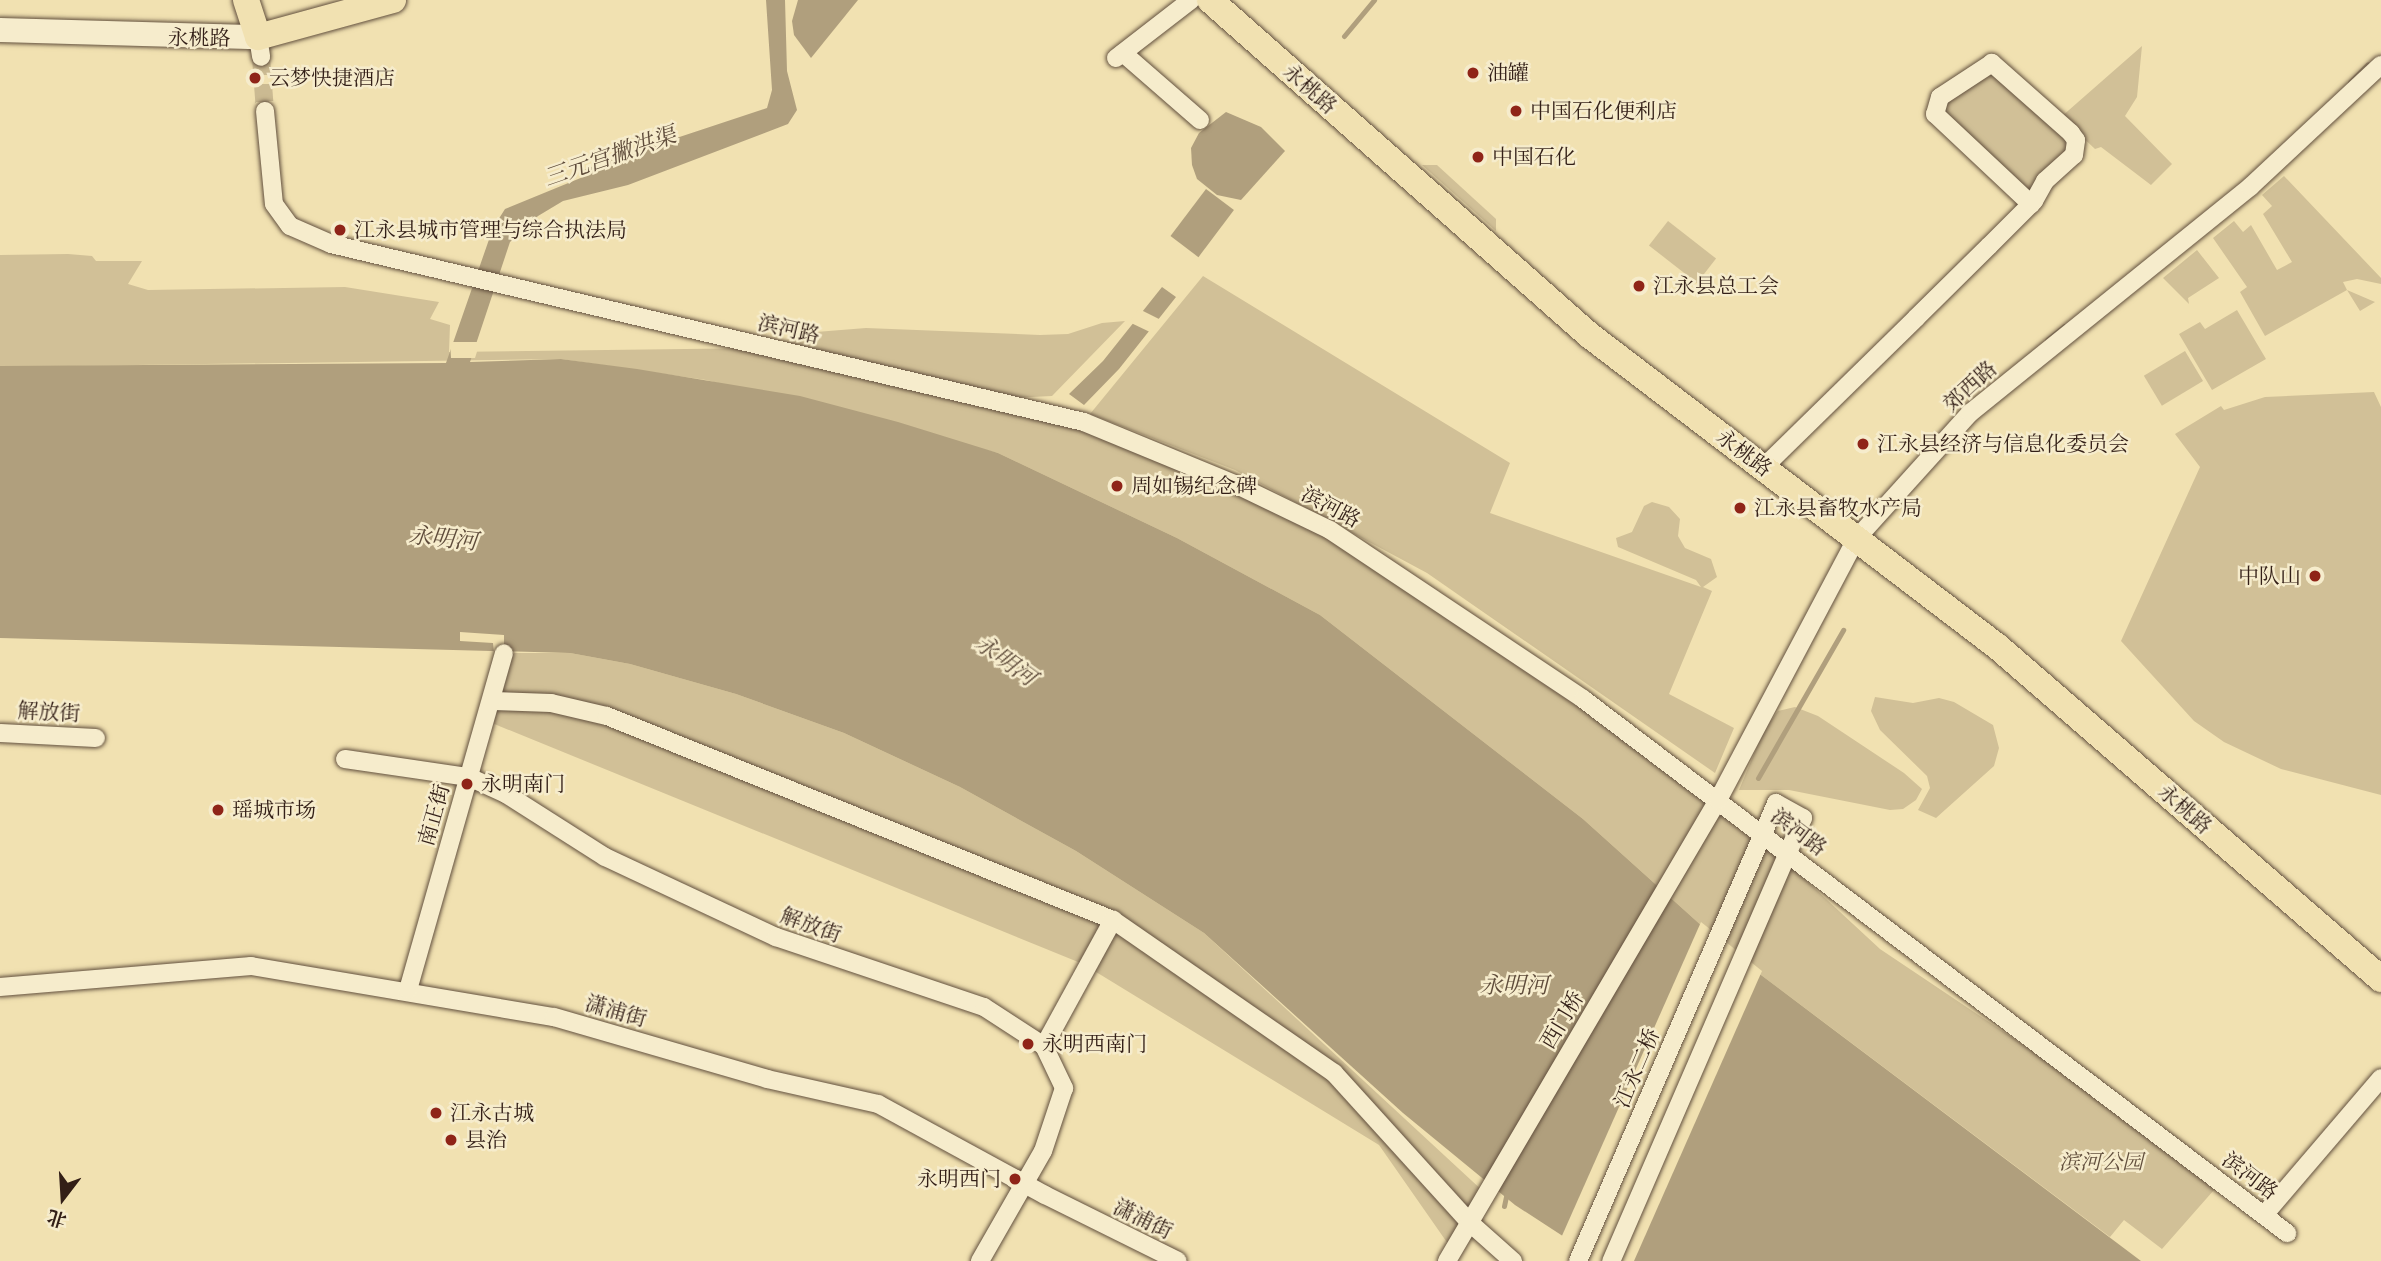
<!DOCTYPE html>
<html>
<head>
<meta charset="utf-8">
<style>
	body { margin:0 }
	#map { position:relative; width:2381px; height:1261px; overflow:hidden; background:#f1e1b1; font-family:Alegreya,"Noto Serif SC",serif }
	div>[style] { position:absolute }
	.green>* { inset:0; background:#d1c097; transform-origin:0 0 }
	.water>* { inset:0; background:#b09f7d; transform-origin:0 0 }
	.pier>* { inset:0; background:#f1e1b1 }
	.stream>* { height:5px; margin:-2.5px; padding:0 2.5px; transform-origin:2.5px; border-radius:2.5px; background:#b09f7d }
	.minor-tunnel>* { height:18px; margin-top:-9px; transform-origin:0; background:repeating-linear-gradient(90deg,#cbba92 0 18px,transparent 0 27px) }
	.roads { filter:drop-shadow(0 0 2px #62503e) drop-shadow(0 0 2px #62503e) }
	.minor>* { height:18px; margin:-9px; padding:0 9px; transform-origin:9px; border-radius:9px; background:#f6eccc }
	.secondary>* { height:24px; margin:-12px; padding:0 12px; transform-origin:12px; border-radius:12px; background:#f6eccc }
	.primary>* { height:26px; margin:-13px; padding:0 13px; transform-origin:13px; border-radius:13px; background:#f1e1b1 }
	.dots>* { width:19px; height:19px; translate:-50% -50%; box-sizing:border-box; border:4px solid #f6eccc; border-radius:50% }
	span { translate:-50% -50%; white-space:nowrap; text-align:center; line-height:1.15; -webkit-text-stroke:5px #f6eccc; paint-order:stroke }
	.street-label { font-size:21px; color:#331f17 }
	.poi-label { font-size:21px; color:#331f17 }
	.left { translate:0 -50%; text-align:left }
	.right { translate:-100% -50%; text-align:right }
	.park-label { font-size:21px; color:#624f3d; font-style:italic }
	.water-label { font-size:23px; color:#5f4c3b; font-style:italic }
	.north { position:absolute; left:28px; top:1163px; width:70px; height:70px; -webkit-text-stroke:5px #f6eccc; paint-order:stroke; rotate:197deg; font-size:19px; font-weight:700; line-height:28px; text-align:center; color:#331f17 }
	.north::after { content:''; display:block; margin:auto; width:24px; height:32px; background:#331f17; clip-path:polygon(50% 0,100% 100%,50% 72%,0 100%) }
</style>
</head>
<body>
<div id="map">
	<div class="green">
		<div style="clip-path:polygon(2142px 46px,2137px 97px,2125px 116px,2172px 164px,2151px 185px,2101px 147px,2095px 149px,2061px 117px)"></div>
		<div style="clip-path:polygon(1992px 63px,2076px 140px,2034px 201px,1935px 114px,1937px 101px)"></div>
		<div style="clip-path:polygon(1422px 165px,1437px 165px,1496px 219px,1496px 231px)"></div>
		<div style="clip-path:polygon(2284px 176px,2381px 278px,2381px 284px,2357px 279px,2343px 282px,2347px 290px,2375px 302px,2360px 311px,2347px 290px,2265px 336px,2240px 292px,2247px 287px,2213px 238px,2234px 221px,2243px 232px,2251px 225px,2277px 270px,2292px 262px,2263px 214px,2272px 206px,2262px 195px)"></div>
		<div style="left:1668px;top:221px;width:61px;height:31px;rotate:38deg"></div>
		<div style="clip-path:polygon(2197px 250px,2219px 278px,2188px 298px,2189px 304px,2163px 278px)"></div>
		<div style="clip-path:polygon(68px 254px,92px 256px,96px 261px,142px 261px,128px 284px,148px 290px,345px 287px,439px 302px,430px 319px,450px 325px,449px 352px,771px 348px,816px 332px,866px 328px,1040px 335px,1068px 334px,1102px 323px,1125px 321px,1052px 396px,993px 399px,1084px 422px,1330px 531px,1718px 799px,1880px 949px,2165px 1140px,2221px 1182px,2162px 1249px,2124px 1220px,2110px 1237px,1733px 954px,1583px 819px,1320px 615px,1177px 538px,998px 453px,706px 380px,561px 359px,0 367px,0 255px)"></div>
		<div style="clip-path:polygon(1203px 276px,1510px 463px,1490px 513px,1701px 587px,1696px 580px,1618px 547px,1616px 538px,1632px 532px,1644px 506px,1652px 502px,1669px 507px,1680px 519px,1678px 536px,1685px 548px,1711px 559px,1717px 577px,1703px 587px,1712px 591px,1669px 694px,1734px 728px,1715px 773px,1427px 573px,1235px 470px,1090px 414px)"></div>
		<div style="clip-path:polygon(2237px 310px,2266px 359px,2212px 390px,2179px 334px,2200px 322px,2205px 329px)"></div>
		<div style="left:2185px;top:351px;width:35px;height:48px;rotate:59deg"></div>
		<div style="clip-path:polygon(2374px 392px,2381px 407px,2381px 795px,2281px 769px,2224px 742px,2194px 721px,2121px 641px,2200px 467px,2175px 434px,2221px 406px,2224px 410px,2265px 397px)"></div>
		<div style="clip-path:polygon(504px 653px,570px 653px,630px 664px,736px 694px,844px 733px,960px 787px,1076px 851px,1204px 933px,1485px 1193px,1453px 1251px,1379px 1145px,1083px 964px,487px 721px)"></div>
		<div style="clip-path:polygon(1875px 697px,1913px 703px,1939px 698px,1954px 702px,1993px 725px,1999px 748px,1994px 766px,1936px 818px,1918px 810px,1930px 788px,1927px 776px,1880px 730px,1871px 711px)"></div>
		<div style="clip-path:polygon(1795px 707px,1818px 716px,1904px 773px,1922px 789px,1916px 800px,1903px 809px,1890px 810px,1789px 790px,1739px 790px,1764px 730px,1778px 711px)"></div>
	</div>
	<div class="water">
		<div style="clip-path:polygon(766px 0,785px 0,787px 71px,797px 110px,788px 124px,628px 185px,563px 201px,538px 216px,510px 242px,470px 362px,561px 359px,637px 369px,800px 396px,898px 422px,998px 453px,1177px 538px,1320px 615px,1583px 819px,1733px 954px,2141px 1261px,1601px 1261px,1515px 1205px,1403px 1113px,1204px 933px,1076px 851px,960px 787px,844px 733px,736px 694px,630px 664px,570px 653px,0 638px,0 366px,446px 363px,493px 228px,505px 209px,583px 177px,581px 171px,604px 162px,767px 108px,772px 90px)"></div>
		<div style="clip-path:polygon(798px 0,858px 0,811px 58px,794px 35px,792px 21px)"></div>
		<div style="clip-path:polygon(1226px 112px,1261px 127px,1285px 151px,1241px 200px,1217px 195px,1197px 179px,1192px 165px,1191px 148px,1199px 133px)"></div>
		<div style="left:1206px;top:189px;width:35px;height:59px;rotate:37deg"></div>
		<div style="clip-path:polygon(1162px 287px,1176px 297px,1119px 369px,1084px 405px,1069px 394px,1103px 361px)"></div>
	</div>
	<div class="pier">
		<div style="clip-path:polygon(1139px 309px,1161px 320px,1152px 333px,1129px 322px)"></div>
		<div style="clip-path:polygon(450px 342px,480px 342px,475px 358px,451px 358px)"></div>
		<div style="clip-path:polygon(460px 632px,504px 635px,504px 653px,494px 653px,493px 643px,460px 641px)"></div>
		<div style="clip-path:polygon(1701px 922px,1762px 971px,1634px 1261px,1595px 1261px,1561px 1238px)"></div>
	</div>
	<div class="stream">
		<div style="left:1344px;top:36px;width:47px;rotate:-50.2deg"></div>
		<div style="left:2350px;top:82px;width:25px;rotate:-45deg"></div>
		<div style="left:2047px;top:340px;width:22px;rotate:-39deg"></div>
		<div style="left:1758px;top:778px;width:171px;rotate:-60.1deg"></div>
		<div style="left:1504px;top:1206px;width:14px;rotate:-78deg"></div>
	</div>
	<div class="minor-tunnel">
		<div style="left:261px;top:57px;width:54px;rotate:85.8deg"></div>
	</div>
	<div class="roads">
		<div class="minor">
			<div style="left:258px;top:37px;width:20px;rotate:81deg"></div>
			<div style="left:1123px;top:53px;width:102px;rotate:41deg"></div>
			<div style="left:1116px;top:58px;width:95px;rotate:-37.7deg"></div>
			<div style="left:265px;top:111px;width:93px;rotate:84.5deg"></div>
			<div style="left:274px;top:204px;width:27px;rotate:54deg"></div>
			<div style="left:290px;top:226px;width:45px;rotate:23.7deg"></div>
			<div style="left:331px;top:244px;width:774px;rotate:13.3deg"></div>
			<div style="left:1084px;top:422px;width:165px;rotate:22.4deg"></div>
			<div style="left:1237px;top:485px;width:103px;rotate:25.8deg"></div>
			<div style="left:1330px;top:530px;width:304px;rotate:33.7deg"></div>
			<div style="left:1583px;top:699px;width:884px;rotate:37.18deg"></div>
			<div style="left:1763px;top:468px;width:214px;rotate:-44.4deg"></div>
			<div style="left:1916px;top:318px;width:103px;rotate:-44.6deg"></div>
			<div style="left:1989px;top:246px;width:64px;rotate:-45deg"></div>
			<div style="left:2034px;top:201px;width:23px;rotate:-61deg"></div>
			<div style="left:2045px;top:181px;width:39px;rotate:-42deg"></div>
			<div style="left:2074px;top:155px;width:15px;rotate:-82deg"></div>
			<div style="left:2076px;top:140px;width:9px;rotate:-126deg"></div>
			<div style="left:2071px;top:133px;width:106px;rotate:-138.5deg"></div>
			<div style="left:1992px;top:63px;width:62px;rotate:146.8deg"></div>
			<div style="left:1940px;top:97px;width:18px;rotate:106deg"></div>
			<div style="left:1935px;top:114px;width:132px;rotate:43.2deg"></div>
			<div style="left:494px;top:701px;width:57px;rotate:2deg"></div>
			<div style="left:551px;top:703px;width:57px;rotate:13.1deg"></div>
			<div style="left:607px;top:716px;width:546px;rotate:21.96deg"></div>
			<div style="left:1113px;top:920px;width:269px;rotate:34.7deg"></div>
			<div style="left:1334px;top:1073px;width:201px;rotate:47.8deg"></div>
			<div style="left:1469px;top:1222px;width:59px;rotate:41.6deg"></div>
			<div style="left:0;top:733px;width:96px;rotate:3deg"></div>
			<div style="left:345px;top:759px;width:125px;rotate:8.3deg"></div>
			<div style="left:469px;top:777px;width:41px;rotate:24.7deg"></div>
			<div style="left:506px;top:794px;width:117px;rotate:32.5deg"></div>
			<div style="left:605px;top:857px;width:189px;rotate:25.1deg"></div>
			<div style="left:776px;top:937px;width:219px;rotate:18.6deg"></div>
			<div style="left:984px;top:1007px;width:72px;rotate:33deg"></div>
			<div style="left:1044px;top:1046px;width:47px;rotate:64.5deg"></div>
			<div style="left:1064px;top:1088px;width:66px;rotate:108.4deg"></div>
			<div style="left:1043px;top:1151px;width:127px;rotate:119.8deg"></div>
			<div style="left:0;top:987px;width:252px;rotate:-4.8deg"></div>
			<div style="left:251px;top:966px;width:307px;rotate:9.6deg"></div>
			<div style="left:554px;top:1017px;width:222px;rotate:16.2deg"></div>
			<div style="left:767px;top:1079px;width:114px;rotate:12.7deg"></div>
			<div style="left:878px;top:1104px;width:190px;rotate:28.6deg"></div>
			<div style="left:1045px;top:1195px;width:148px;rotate:26.4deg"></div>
			<div style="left:408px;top:990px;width:350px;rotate:-74.1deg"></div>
			<div style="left:1044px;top:1046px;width:144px;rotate:-61.3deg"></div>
			<div style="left:2264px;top:1215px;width:180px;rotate:-49.5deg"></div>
			<div style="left:1447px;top:1261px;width:535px;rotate:-59.55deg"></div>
			<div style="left:1718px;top:800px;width:297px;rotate:-62.1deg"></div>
			<div style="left:1857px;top:538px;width:169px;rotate:-47.9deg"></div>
			<div style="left:1970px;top:413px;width:360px;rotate:-38.9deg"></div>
			<div style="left:2250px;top:187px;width:179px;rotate:-43deg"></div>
			<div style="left:1578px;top:1261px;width:499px;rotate:-66.6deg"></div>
			<div style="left:1776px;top:803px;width:31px;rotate:29deg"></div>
			<div style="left:1803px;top:818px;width:483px;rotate:113.4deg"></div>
		</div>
		<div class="secondary">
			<div style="left:0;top:30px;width:258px;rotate:1.6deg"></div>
		</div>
		<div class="primary">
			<div style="left:246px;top:0;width:39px;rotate:72deg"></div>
			<div style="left:258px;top:37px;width:140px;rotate:-15.3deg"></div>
			<div style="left:1210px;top:0;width:506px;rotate:41.47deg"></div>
			<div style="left:1589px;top:335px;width:514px;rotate:37.34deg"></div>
			<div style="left:1998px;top:647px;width:507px;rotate:40.92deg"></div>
		</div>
	</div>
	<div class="dots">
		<div style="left:1473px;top:73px;background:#8f2418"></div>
		<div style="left:255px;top:78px;background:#8f2418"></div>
		<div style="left:1516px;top:111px;background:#8f2418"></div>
		<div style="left:1478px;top:157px;background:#8f2418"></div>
		<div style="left:340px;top:230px;background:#8f2418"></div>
		<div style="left:1639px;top:286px;background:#8f2418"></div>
		<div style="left:1863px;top:444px;background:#8f2418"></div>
		<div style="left:1117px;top:486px;background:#8f2418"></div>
		<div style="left:1740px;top:508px;background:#8f2418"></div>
		<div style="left:2315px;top:576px;background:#8f2418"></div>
		<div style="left:467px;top:784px;background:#8f2418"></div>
		<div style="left:218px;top:810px;background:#8f2418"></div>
		<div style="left:1028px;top:1044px;background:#8f2418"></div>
		<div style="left:436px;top:1113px;background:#8f2418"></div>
		<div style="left:451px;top:1140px;background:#8f2418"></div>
		<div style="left:1015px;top:1179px;background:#8f2418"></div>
	</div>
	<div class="street-label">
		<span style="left:199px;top:38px;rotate:1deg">永桃路</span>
		<span style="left:1310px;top:89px;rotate:41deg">永桃路</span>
		<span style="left:789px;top:329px;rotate:13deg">滨河路</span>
		<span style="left:1970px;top:386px;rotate:-42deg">郊西路</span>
		<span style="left:1744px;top:453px;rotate:37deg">永桃路</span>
		<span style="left:1331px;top:507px;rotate:28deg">滨河路</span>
		<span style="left:49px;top:712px;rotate:3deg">解放街</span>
		<span style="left:2185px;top:809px;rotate:41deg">永桃路</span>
		<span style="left:434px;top:815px;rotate:-74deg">南正街</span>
		<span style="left:1799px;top:832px;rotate:37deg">滨河路</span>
		<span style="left:811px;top:925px;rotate:20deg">解放街</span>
		<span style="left:616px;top:1011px;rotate:16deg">潇浦街</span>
		<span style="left:1562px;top:1020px;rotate:-59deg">西门桥</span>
		<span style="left:1637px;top:1068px;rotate:-67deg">江永二桥</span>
		<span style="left:2250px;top:1176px;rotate:37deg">滨河路</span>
		<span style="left:1143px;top:1219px;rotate:26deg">潇浦街</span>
	</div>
	<div class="poi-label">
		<span class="left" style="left:1487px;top:73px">油罐</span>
		<span class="left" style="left:269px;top:78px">云梦快捷酒店</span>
		<span class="left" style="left:1530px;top:111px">中国石化便利店</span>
		<span class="left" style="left:1492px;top:157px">中国石化</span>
		<span class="left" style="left:354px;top:230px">江永县城市管理与综合执法局</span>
		<span class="left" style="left:1653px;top:286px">江永县总工会</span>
		<span class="left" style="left:1877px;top:444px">江永县经济与信息化委员会</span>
		<span class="left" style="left:1131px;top:486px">周如锡纪念碑</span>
		<span class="left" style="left:1754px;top:508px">江永县畜牧水产局</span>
		<span class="right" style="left:2301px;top:576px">中队山</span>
		<span class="left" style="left:481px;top:784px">永明南门</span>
		<span class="left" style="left:232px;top:810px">瑶城市场</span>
		<span class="left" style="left:1042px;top:1044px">永明西南门</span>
		<span class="left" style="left:450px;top:1113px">江永古城</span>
		<span class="left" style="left:465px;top:1140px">县治</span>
		<span class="right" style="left:1001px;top:1179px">永明西门</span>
	</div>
	<div class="park-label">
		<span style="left:2101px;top:1162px">滨河公园</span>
	</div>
	<div class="water-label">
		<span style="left:610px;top:157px;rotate:-19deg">三元宫撇洪渠</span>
		<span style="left:443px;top:539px;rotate:6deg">永明河</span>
		<span style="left:1005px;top:661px;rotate:36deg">永明河</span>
		<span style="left:1514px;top:986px">永明河</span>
	</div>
	<div class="north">北</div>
</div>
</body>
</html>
